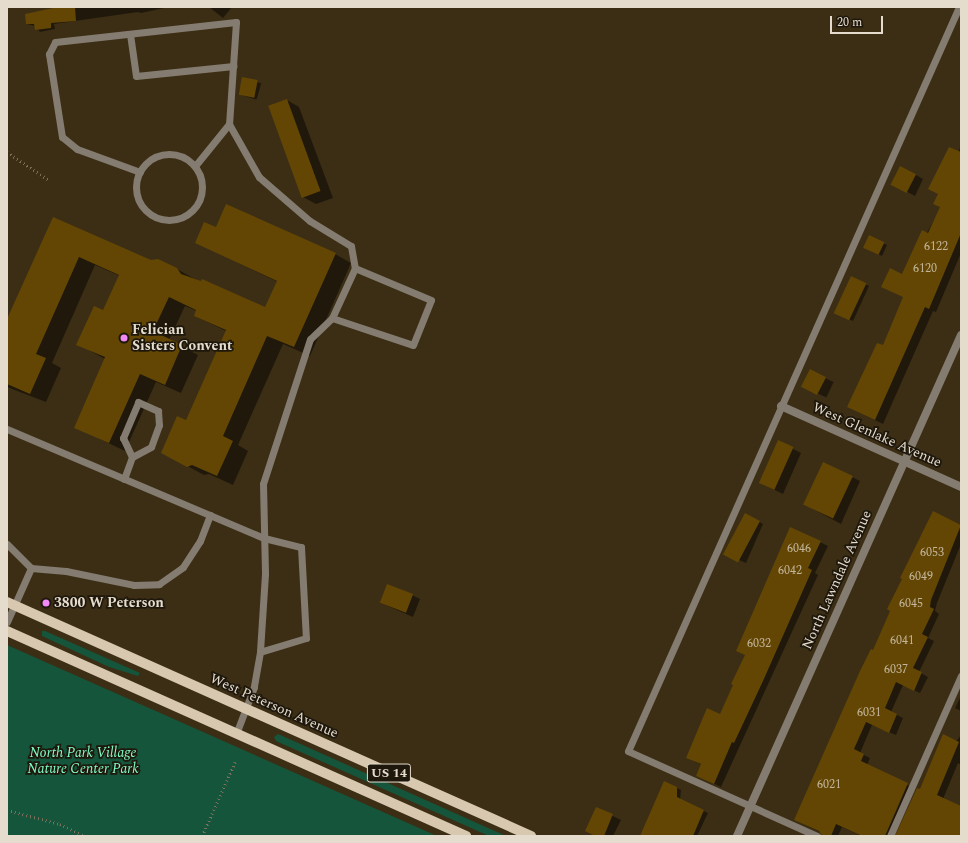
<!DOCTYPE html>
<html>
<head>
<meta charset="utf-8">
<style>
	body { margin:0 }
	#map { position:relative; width:968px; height:843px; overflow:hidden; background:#3c2e14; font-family:Spectral,serif }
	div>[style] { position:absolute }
	.green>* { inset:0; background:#14553c }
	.shadow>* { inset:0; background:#0007; transform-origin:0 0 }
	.building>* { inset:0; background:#634604; transform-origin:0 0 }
	.path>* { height:2.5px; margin-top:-1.25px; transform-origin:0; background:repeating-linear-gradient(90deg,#7c705a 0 1px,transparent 0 4px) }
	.service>* { height:7px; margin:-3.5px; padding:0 3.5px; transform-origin:3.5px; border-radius:3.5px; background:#847c70 }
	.service>.ring { margin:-3.5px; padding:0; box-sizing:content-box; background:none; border:7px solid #847c70; border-radius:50% }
	.minor>* { height:8px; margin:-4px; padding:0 4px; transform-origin:4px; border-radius:4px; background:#847c70 }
	.primary>* { height:10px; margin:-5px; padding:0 5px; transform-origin:5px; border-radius:5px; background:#d7c8af }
	.dots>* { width:11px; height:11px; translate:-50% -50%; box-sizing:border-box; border:2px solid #1e170c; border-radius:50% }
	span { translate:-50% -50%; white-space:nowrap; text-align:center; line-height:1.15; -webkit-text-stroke:3.5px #1e170c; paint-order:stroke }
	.number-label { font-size:12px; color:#c4b69b }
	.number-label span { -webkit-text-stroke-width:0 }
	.shield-label span { padding:1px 3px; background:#1e170c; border:1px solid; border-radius:3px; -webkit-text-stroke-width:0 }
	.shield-label { font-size:13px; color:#e5dccd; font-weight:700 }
	.poi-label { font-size:14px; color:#e5dccd; font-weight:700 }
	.left { translate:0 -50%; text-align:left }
	.street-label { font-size:14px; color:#e5dccd }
	.park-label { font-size:14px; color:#80fbc6; font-style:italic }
	.frame { position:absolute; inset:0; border:8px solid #e5dccd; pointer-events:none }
	.scale { position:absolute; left:830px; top:16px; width:53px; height:18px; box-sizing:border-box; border:2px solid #e5dccd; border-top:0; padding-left:5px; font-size:12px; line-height:14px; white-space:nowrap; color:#e5dccd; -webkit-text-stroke:3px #1e170c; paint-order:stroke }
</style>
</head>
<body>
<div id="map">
	<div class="green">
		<div style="clip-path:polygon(42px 631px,45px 631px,140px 673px,138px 676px,109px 667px,42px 636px)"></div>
		<div style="clip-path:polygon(7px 645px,437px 836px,7px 836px)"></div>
		<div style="clip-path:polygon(278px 734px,506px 836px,489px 836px,276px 741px,274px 737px)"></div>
	</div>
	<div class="shadow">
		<div style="clip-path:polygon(59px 7px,169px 7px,141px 13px,138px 12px,54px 24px,55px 29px,40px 32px,35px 26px,27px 24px)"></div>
		<div style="clip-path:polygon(209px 7px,232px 7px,223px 18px)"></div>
		<div style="left:243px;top:78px;width:19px;height:17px;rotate:16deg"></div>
		<div style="clip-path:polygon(287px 100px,299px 107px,333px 198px,316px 204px,303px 197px)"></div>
		<div style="clip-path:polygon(961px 144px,961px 253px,936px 312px,933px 311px,883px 424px,848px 407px,883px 346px,904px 297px,903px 275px,941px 208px)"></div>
		<div style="clip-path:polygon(916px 175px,923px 179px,915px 196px,900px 188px)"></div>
		<div style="clip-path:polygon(53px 218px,150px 261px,177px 269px,193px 278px,266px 308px,278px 282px,197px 243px,216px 228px,335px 254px,351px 263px,310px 356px,283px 344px,238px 445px,248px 451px,233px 485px,209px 474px,204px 475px,178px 461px,186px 421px,226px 331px,195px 316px,197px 311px,185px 306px,169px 340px,198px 355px,181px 393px,156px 382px,125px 451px,75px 427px,105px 359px,78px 344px,104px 312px,120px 276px,95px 265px,52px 363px,61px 368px,46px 402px,7px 387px,7px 321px)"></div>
		<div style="clip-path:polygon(883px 243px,887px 245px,882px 256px,868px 249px)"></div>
		<div style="clip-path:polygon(865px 284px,869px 286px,853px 321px,838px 314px)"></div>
		<div style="left:810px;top:371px;width:26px;height:17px;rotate:25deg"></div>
		<div style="clip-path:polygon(778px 441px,801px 453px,783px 494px,767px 486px)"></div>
		<div style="clip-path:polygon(852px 477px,860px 481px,841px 524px,813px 509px)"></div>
		<div style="clip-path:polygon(933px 512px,961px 525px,961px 544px,937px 603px,935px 611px,939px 614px,928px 638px,934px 641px,919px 672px,928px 677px,920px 693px,903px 685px,891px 712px,903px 718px,896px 735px,872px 725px,860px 753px,870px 758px,867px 765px,913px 788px,892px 836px,861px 836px,842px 827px,838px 836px,822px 836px,820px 832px,795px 820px,873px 651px)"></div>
		<div style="clip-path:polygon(746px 514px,763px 524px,746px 563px,730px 556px)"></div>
		<div style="clip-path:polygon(820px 542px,828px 546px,815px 573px,818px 575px,721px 787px,697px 776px,702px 765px,687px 758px,720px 715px)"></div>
		<div style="clip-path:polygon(412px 595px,420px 599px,413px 617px,381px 603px)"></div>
		<div style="clip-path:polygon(961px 696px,961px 711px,955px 708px)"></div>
		<div style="clip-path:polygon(961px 735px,961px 765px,958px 763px,943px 799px,961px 807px,961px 836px,897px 836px,920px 790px)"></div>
		<div style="clip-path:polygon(677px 788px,681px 790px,680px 800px,708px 813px,697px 836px,640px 836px)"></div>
		<div style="clip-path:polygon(596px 808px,621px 820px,613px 836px,595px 836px)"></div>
	</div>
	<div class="building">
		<div style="clip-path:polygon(58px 7px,75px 7px,76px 21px,51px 23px,51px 28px,35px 30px,34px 24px,26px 24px,25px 14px)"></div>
		<div style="left:242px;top:77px;width:16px;height:18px;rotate:11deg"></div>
		<div style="left:287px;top:99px;width:98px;height:20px;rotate:70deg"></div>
		<div style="clip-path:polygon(949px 147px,961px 152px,961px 233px,929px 309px,925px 307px,875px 420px,847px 407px,877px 343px,883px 345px,903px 297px,881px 287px,890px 268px,902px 274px,922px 230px,928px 233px,940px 207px,933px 204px,938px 194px,928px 189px)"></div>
		<div style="left:900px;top:166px;width:18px;height:21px;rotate:27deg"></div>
		<div style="clip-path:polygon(226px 204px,336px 253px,294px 347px,267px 336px,223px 436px,233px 441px,217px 476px,192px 465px,187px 467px,161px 453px,177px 416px,186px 420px,226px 330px,194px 316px,196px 310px,169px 297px,153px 331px,182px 345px,165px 385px,140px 374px,109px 443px,74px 428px,105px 357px,76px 345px,94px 306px,103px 310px,119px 275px,79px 257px,36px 354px,46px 358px,30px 394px,7px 384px,7px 319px,53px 217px,151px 260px,158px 259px,177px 268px,181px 274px,201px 281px,202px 279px,265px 307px,277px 281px,195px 243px,204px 222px,216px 227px)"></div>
		<div style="left:869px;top:235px;width:17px;height:14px;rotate:25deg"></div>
		<div style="left:851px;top:276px;width:17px;height:41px;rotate:25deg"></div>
		<div style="left:810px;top:369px;width:18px;height:20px;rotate:27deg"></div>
		<div style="left:778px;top:440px;width:17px;height:47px;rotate:24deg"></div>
		<div style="left:823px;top:462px;width:33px;height:47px;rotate:25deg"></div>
		<div style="clip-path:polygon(933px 511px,961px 525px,931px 600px,930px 607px,934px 609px,922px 634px,928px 637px,913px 668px,922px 672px,914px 691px,896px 682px,885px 708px,897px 714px,889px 733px,866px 722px,854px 749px,864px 754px,861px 761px,908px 783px,885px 836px,862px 836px,836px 824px,831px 836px,822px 836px,819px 831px,794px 820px,860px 671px,871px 649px,873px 650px,890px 611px,887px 609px,902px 579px,900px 578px)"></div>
		<div style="left:745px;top:513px;width:17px;height:47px;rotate:28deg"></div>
		<div style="clip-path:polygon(790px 527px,821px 541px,808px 568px,812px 570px,763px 681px,734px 743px,732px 742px,714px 784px,696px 776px,701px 764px,686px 758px,707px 708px,720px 714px,733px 685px,731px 684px,745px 655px,736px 651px)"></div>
		<div style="left:387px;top:584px;width:28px;height:20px;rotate:21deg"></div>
		<div style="clip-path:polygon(943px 734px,959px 742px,937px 795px,961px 806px,961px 836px,895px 836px,917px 788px,920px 789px)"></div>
		<div style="clip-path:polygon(664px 781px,677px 787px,677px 797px,704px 810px,693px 836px,640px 836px)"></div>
		<div style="clip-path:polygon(596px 807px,613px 814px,604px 836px,595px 836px,585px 831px)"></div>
	</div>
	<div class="path">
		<div style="left:7px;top:152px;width:50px;rotate:33.7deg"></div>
		<div style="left:7px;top:810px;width:55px;rotate:14.8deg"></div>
		<div style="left:60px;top:824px;width:28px;rotate:26deg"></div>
		<div style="left:202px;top:836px;width:81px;rotate:-66deg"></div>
	</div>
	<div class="service">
		<div style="left:130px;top:34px;width:42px;rotate:81.9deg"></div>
		<div style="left:136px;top:76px;width:98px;rotate:-5.9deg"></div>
		<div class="ring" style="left:136px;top:154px;width:59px;height:59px"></div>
		<div style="left:195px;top:166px;width:54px;rotate:-51deg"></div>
		<div style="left:140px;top:172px;width:67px;rotate:-159.9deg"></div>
		<div style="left:77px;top:149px;width:19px;rotate:-141deg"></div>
		<div style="left:62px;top:137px;width:84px;rotate:-98.9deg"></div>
		<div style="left:49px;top:54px;width:13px;rotate:-63deg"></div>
		<div style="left:55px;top:42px;width:182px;rotate:-6.3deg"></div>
		<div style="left:236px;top:22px;width:102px;rotate:93.9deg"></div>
		<div style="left:229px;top:124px;width:61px;rotate:60.5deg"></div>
		<div style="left:259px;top:177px;width:67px;rotate:40.8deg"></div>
		<div style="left:310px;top:221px;width:48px;rotate:31.4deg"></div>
		<div style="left:351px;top:246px;width:22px;rotate:80deg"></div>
		<div style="left:355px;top:268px;width:55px;rotate:114.7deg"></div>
		<div style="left:332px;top:318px;width:30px;rotate:136deg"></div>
		<div style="left:310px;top:339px;width:152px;rotate:108deg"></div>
		<div style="left:263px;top:484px;width:90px;rotate:88.7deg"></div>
		<div style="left:265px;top:574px;width:78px;rotate:93.7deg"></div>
		<div style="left:260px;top:652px;width:36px;rotate:100deg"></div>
		<div style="left:254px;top:687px;width:50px;rotate:111deg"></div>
		<div style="left:332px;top:318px;width:85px;rotate:18.4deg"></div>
		<div style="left:413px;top:345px;width:48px;rotate:-68.2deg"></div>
		<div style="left:431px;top:300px;width:82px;rotate:-157.2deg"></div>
		<div style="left:7px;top:429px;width:279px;rotate:23deg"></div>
		<div style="left:264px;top:538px;width:38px;rotate:14deg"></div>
		<div style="left:301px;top:547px;width:91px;rotate:86.9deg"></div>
		<div style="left:306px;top:638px;width:48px;rotate:163.1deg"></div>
		<div style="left:124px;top:479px;width:23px;rotate:-70deg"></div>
		<div style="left:132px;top:457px;width:21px;rotate:-115deg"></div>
		<div style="left:123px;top:438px;width:39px;rotate:-67deg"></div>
		<div style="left:138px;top:402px;width:22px;rotate:24deg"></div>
		<div style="left:158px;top:411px;width:14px;rotate:86deg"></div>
		<div style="left:159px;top:425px;width:23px;rotate:110deg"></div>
		<div style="left:151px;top:447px;width:21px;rotate:152deg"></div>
		<div style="left:7px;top:544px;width:34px;rotate:45deg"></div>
		<div style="left:31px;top:568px;width:59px;rotate:114deg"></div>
		<div style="left:31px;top:568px;width:35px;rotate:5deg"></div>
		<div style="left:66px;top:571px;width:69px;rotate:11.6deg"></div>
		<div style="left:134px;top:585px;width:25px;rotate:-2deg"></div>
		<div style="left:159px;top:584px;width:29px;rotate:-35deg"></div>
		<div style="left:183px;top:567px;width:31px;rotate:-57deg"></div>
		<div style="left:200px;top:541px;width:28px;rotate:-69deg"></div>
		<div style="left:817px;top:836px;width:207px;rotate:-155.8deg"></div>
		<div style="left:628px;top:751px;width:814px;rotate:-66.02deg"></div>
		<div style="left:890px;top:836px;width:175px;rotate:-66.1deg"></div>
	</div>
	<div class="minor">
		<div style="left:781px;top:406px;width:197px;rotate:24.2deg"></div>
		<div style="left:737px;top:836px;width:549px;rotate:-65.91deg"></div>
	</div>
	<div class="primary">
		<div style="left:7px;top:602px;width:574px;rotate:24.06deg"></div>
		<div style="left:7px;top:631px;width:503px;rotate:24.07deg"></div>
	</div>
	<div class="dots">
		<div style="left:124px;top:338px;background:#f18af4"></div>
		<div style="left:46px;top:603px;background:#f18af4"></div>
	</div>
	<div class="number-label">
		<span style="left:936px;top:247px">6122</span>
		<span style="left:925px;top:269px">6120</span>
		<span style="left:799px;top:549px">6046</span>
		<span style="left:932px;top:553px">6053</span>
		<span style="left:790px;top:571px">6042</span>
		<span style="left:921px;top:577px">6049</span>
		<span style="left:911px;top:604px">6045</span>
		<span style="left:902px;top:641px">6041</span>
		<span style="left:759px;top:644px">6032</span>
		<span style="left:896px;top:670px">6037</span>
		<span style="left:869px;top:713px">6031</span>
		<span style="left:829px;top:785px">6021</span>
	</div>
	<div class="shield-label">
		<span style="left:389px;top:773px">US 14</span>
	</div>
	<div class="poi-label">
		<span class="left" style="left:132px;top:338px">Felician<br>Sisters Convent</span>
		<span class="left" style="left:54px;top:603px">3800 W Peterson</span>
	</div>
	<div class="street-label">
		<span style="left:877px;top:435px;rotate:24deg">West Glenlake Avenue</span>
		<span style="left:837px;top:580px;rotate:-66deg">North Lawndale Avenue</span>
		<span style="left:274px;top:706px;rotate:24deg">West Peterson Avenue</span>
	</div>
	<div class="park-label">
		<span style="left:83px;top:761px">North Park Village<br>Nature Center Park</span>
	</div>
	<div class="frame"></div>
	<div class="scale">20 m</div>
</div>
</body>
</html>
